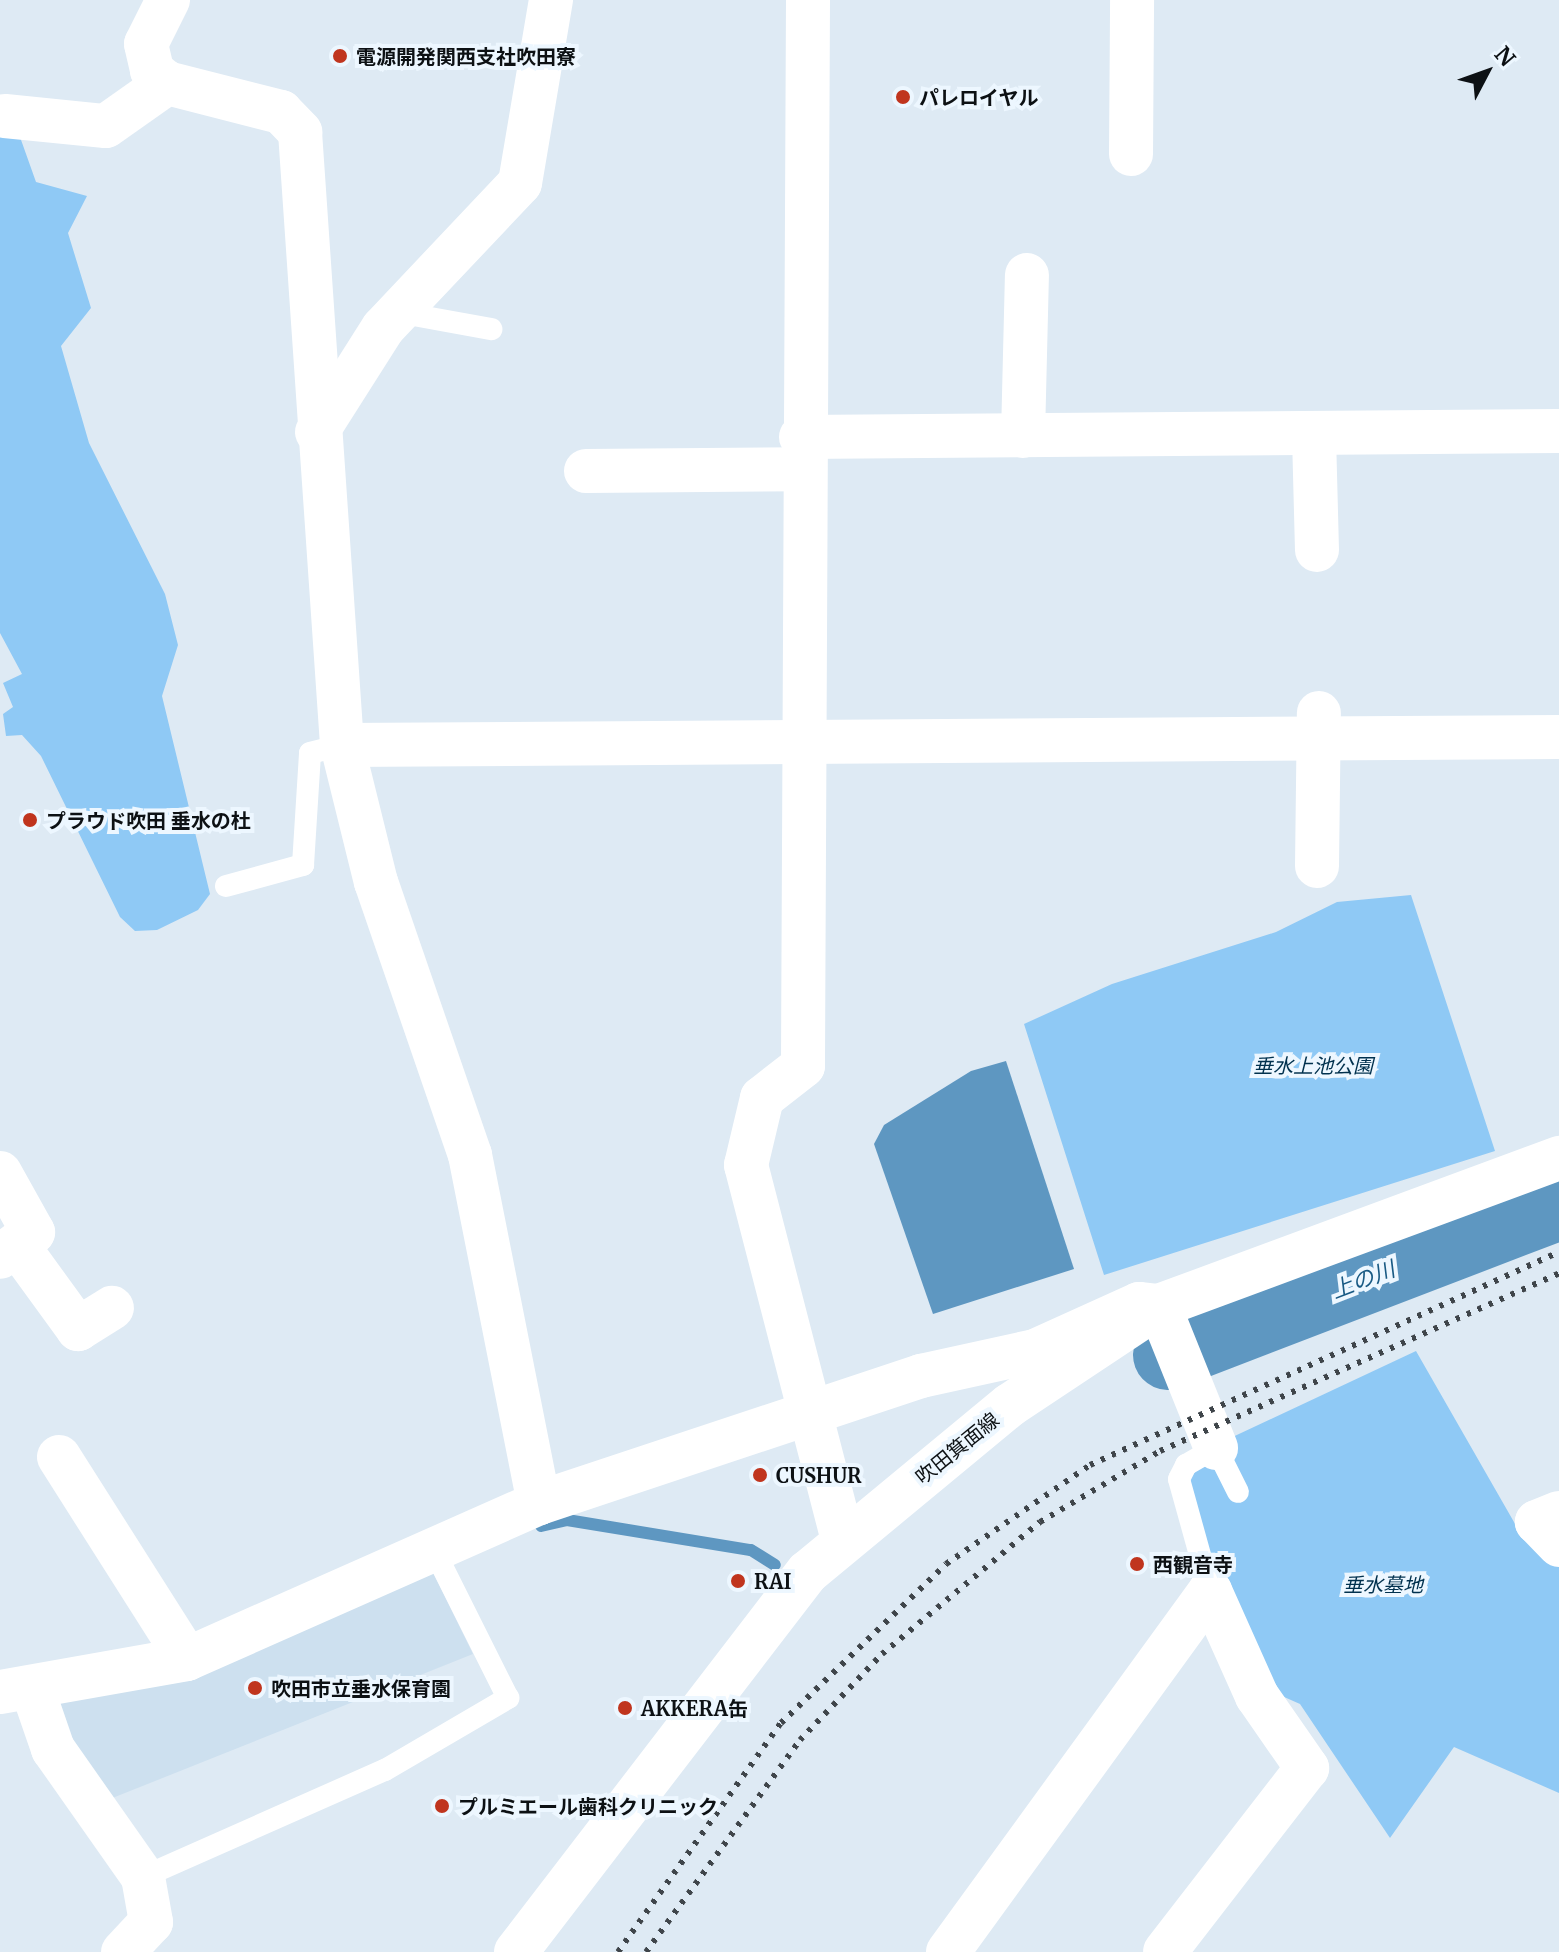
<!DOCTYPE html>
<html>
<head>
<meta charset="utf-8">
<style>
	body { margin:0 }
	#map { position:relative; width:1559px; height:1952px; overflow:hidden; background:#deeaf4; font-family:Merriweather,"Noto Sans JP",serif }
	div>[style] { position:absolute }
	.built>* { inset:0; background:#cde0ef }
	.green>* { inset:0; background:#8fc9f5 }
	.water>* { inset:0; background:#5e97c1 }
	.stream>* { height:12px; margin:-6px; padding:0 6px; transform-origin:6px; border-radius:6px; background:#5e97c1 }
	.river>* { height:70px; margin:-35px; padding:0 35px; transform-origin:35px; border-radius:35px; background:#5e97c1 }
	.lane>* { height:22px; margin:-11px; padding:0 11px; transform-origin:11px; border-radius:11px; background:#fff }
	.street>* { height:44px; margin:-22px; padding:0 22px; transform-origin:22px; border-radius:22px; background:#fff }
	.secondary>* { height:44px; margin:-22px; padding:0 22px; transform-origin:22px; border-radius:22px; background:#fff }
	.rail>* { height:6px; margin-top:-3px; transform-origin:0; background:repeating-linear-gradient(90deg,#3f454a 0 4px,transparent 0 12px) }
	.dots>* { width:22px; height:22px; translate:-50% -50%; box-sizing:border-box; border:4px solid #edf7ff; border-radius:50% }
	span { translate:-50% -50%; white-space:nowrap; text-align:center; line-height:1.15; -webkit-text-stroke:8px #edf7ff; paint-order:stroke }
	.poi-label { font-size:20px; color:#0d1114; font-weight:700 }
	.left { translate:0 -50%; text-align:left }
	.park-label { font-size:20px; color:#01314e; font-style:italic }
	.street-label { font-size:20px; color:#0d1114 }
	.water-label { font-size:22px; color:#195a84; font-style:italic }
	.north { position:absolute; left:1447px; top:32px; width:80px; height:80px; -webkit-text-stroke:6px #edf7ff; paint-order:stroke; rotate:49deg; font-size:22px; font-weight:700; line-height:32px; text-align:center; color:#0d1114 }
	.north::after { content:''; display:block; margin:auto; width:28px; height:36px; background:#0d1114; clip-path:polygon(50% 0,100% 100%,50% 72%,0 100%) }
</style>
</head>
<body>
<div id="map">
	<div class="built">
		<div style="clip-path:polygon(431px 1568px,473px 1654px,110px 1799px,69px 1754px,54px 1701px)"></div>
	</div>
	<div class="green">
		<div style="clip-path:polygon(0 132px,20px 137px,36px 182px,87px 196px,68px 233px,91px 308px,61px 346px,89px 443px,165px 594px,178px 645px,162px 696px,210px 894px,198px 910px,157px 930px,135px 931px,120px 917px,41px 756px,22px 735px,6px 736px,3px 714px,13px 707px,3px 683px,22px 674px,0 633px)"></div>
		<div style="clip-path:polygon(1411px 895px,1495px 1151px,1104px 1275px,1024px 1024px,1112px 984px,1276px 932px,1337px 902px)"></div>
		<div style="clip-path:polygon(1416px 1351px,1522px 1536px,1559px 1560px,1559px 1793px,1454px 1747px,1390px 1838px,1300px 1704px,1266px 1689px,1219px 1585px,1186px 1480px,1224px 1441px)"></div>
	</div>
	<div class="water">
		<div style="clip-path:polygon(1006px 1061px,1074px 1269px,933px 1314px,874px 1144px,884px 1125px,971px 1071px)"></div>
	</div>
	<div class="stream">
		<div style="left:541px;top:1526px;width:27px;rotate:-13deg"></div>
		<div style="left:567px;top:1520px;width:186px;rotate:9.3deg"></div>
		<div style="left:751px;top:1550px;width:28px;rotate:32deg"></div>
	</div>
	<div class="river">
		<div style="left:1168px;top:1355px;width:419px;rotate:-21deg"></div>
	</div>
	<div class="lane">
		<div style="left:397px;top:312px;width:96px;rotate:10.3deg"></div>
		<div style="left:226px;top:886px;width:80px;rotate:-15.3deg"></div>
		<div style="left:303px;top:865px;width:112px;rotate:-86.4deg"></div>
		<div style="left:310px;top:753px;width:33px;rotate:-14deg"></div>
		<div style="left:1210px;top:1591px;width:116px;rotate:-105.5deg"></div>
		<div style="left:1179px;top:1479px;width:16px;rotate:-63deg"></div>
		<div style="left:1186px;top:1465px;width:34px;rotate:-30deg"></div>
		<div style="left:1216px;top:1448px;width:49px;rotate:63.4deg"></div>
		<div style="left:143px;top:1877px;width:265px;rotate:-23.9deg"></div>
		<div style="left:385px;top:1770px;width:143px;rotate:-30.3deg"></div>
		<div style="left:508px;top:1698px;width:163px;rotate:-116.6deg"></div>
	</div>
	<div class="street">
		<div style="left:168px;top:0;width:49px;rotate:116.6deg"></div>
		<div style="left:146px;top:44px;width:28px;rotate:77deg"></div>
		<div style="left:152px;top:71px;width:19px;rotate:39deg"></div>
		<div style="left:167px;top:83px;width:118px;rotate:14.3deg"></div>
		<div style="left:281px;top:112px;width:28px;rotate:46deg"></div>
		<div style="left:300px;top:132px;width:614px;rotate:86.08deg"></div>
		<div style="left:342px;top:745px;width:141px;rotate:76.1deg"></div>
		<div style="left:376px;top:882px;width:289px;rotate:71deg"></div>
		<div style="left:470px;top:1155px;width:355px;rotate:78.8deg"></div>
		<div style="left:808px;top:0;width:1066px;rotate:90.27deg"></div>
		<div style="left:803px;top:1066px;width:52px;rotate:142deg"></div>
		<div style="left:762px;top:1098px;width:69px;rotate:103.4deg"></div>
		<div style="left:746px;top:1165px;width:386px;rotate:75.5deg"></div>
		<div style="left:5px;top:116px;width:101px;rotate:5.7deg"></div>
		<div style="left:106px;top:126px;width:75px;rotate:-35.2deg"></div>
		<div style="left:1131px;top:154px;width:154px;rotate:-89.6deg"></div>
		<div style="left:317px;top:432px;width:123px;rotate:-57.6deg"></div>
		<div style="left:383px;top:328px;width:199px;rotate:-46.6deg"></div>
		<div style="left:520px;top:183px;width:186px;rotate:-80.4deg"></div>
		<div style="left:1023px;top:436px;width:161px;rotate:-88.6deg"></div>
		<div style="left:1314px;top:436px;width:114px;rotate:88.5deg"></div>
		<div style="left:801px;top:437px;width:758px;rotate:-0.45deg"></div>
		<div style="left:586px;top:471px;width:214px;rotate:-0.5deg"></div>
		<div style="left:342px;top:745px;width:1217px;rotate:-0.38deg"></div>
		<div style="left:1317px;top:866px;width:153px;rotate:-89.3deg"></div>
		<div style="left:0;top:1173px;width:68px;rotate:60.8deg"></div>
		<div style="left:33px;top:1232px;width:41px;rotate:142.9deg"></div>
		<div style="left:17px;top:1245px;width:104px;rotate:54deg"></div>
		<div style="left:78px;top:1329px;width:40px;rotate:-32deg"></div>
		<div style="left:59px;top:1457px;width:239px;rotate:57.6deg"></div>
		<div style="left:1559px;top:1513px;width:24px;rotate:158deg"></div>
		<div style="left:1537px;top:1522px;width:32px;rotate:46deg"></div>
		<div style="left:32px;top:1688px;width:65px;rotate:71deg"></div>
		<div style="left:53px;top:1749px;width:156px;rotate:54.9deg"></div>
		<div style="left:143px;top:1877px;width:46px;rotate:79.9deg"></div>
		<div style="left:151px;top:1922px;width:41px;rotate:133deg"></div>
		<div style="left:0;top:1692px;width:190px;rotate:-10deg"></div>
		<div style="left:187px;top:1659px;width:385px;rotate:-23.9deg"></div>
		<div style="left:539px;top:1503px;width:403px;rotate:-18.4deg"></div>
		<div style="left:921px;top:1376px;width:117px;rotate:-12.4deg"></div>
		<div style="left:1035px;top:1351px;width:114px;rotate:-24.3deg"></div>
		<div style="left:1139px;top:1304px;width:20px;rotate:6deg"></div>
		<div style="left:1159px;top:1306px;width:153px;rotate:68.1deg"></div>
		<div style="left:948px;top:1952px;width:446px;rotate:-54deg"></div>
		<div style="left:1210px;top:1591px;width:115px;rotate:65.9deg"></div>
		<div style="left:1257px;top:1696px;width:88px;rotate:55.2deg"></div>
		<div style="left:1307px;top:1768px;width:232px;rotate:127.7deg"></div>
	</div>
	<div class="secondary">
		<div style="left:516px;top:1952px;width:479px;rotate:-52.5deg"></div>
		<div style="left:808px;top:1572px;width:262px;rotate:-39.6deg"></div>
		<div style="left:1010px;top:1405px;width:179px;rotate:-33.6deg"></div>
		<div style="left:1159px;top:1306px;width:427px;rotate:-20.3deg"></div>
	</div>
	<div class="rail">
		<div style="left:618px;top:1952px;width:281px;rotate:-54.6deg"></div>
		<div style="left:781px;top:1723px;width:229px;rotate:-43.9deg"></div>
		<div style="left:946px;top:1564px;width:175px;rotate:-34.5deg"></div>
		<div style="left:1090px;top:1465px;width:515px;rotate:-24.43deg"></div>
		<div style="left:646px;top:1952px;width:262px;rotate:-54deg"></div>
		<div style="left:800px;top:1740px;width:119px;rotate:-46.4deg"></div>
		<div style="left:882px;top:1654px;width:206px;rotate:-39.9deg"></div>
		<div style="left:1040px;top:1522px;width:139px;rotate:-30.6deg"></div>
		<div style="left:1160px;top:1451px;width:437px;rotate:-24deg"></div>
	</div>
	<div class="dots">
		<div style="left:340px;top:56px;background:#c0351e"></div>
		<div style="left:903px;top:97px;background:#c0351e"></div>
		<div style="left:30px;top:820px;background:#c0351e"></div>
		<div style="left:760px;top:1475px;background:#c0351e"></div>
		<div style="left:1137px;top:1564px;background:#c0351e"></div>
		<div style="left:738px;top:1581px;background:#c0351e"></div>
		<div style="left:255px;top:1688px;background:#c0351e"></div>
		<div style="left:625px;top:1708px;background:#c0351e"></div>
		<div style="left:442px;top:1806px;background:#c0351e"></div>
	</div>
	<div class="poi-label">
		<span class="left" style="left:356px;top:56px">電源開発関西支社吹田寮</span>
		<span class="left" style="left:919px;top:97px">パレロイヤル</span>
		<span class="left" style="left:46px;top:820px">プラウド吹田 垂水の杜</span>
		<span class="left" style="left:776px;top:1475px">CUSHUR</span>
		<span class="left" style="left:1153px;top:1564px">西観音寺</span>
		<span class="left" style="left:754px;top:1581px">RAI</span>
		<span class="left" style="left:271px;top:1688px">吹田市立垂水保育園</span>
		<span class="left" style="left:641px;top:1708px">AKKERA缶</span>
		<span class="left" style="left:458px;top:1806px">プルミエール歯科クリニック</span>
	</div>
	<div class="park-label">
		<span style="left:1313px;top:1065px">垂水上池公園</span>
		<span style="left:1383px;top:1584px">垂水墓地</span>
	</div>
	<div class="street-label">
		<span style="left:957px;top:1448px;rotate:-39deg">吹田箕面線</span>
	</div>
	<div class="water-label">
		<span style="left:1363px;top:1280px;rotate:-21deg">上の川</span>
	</div>
	<div class="north">N</div>
</div>
</body>
</html>
